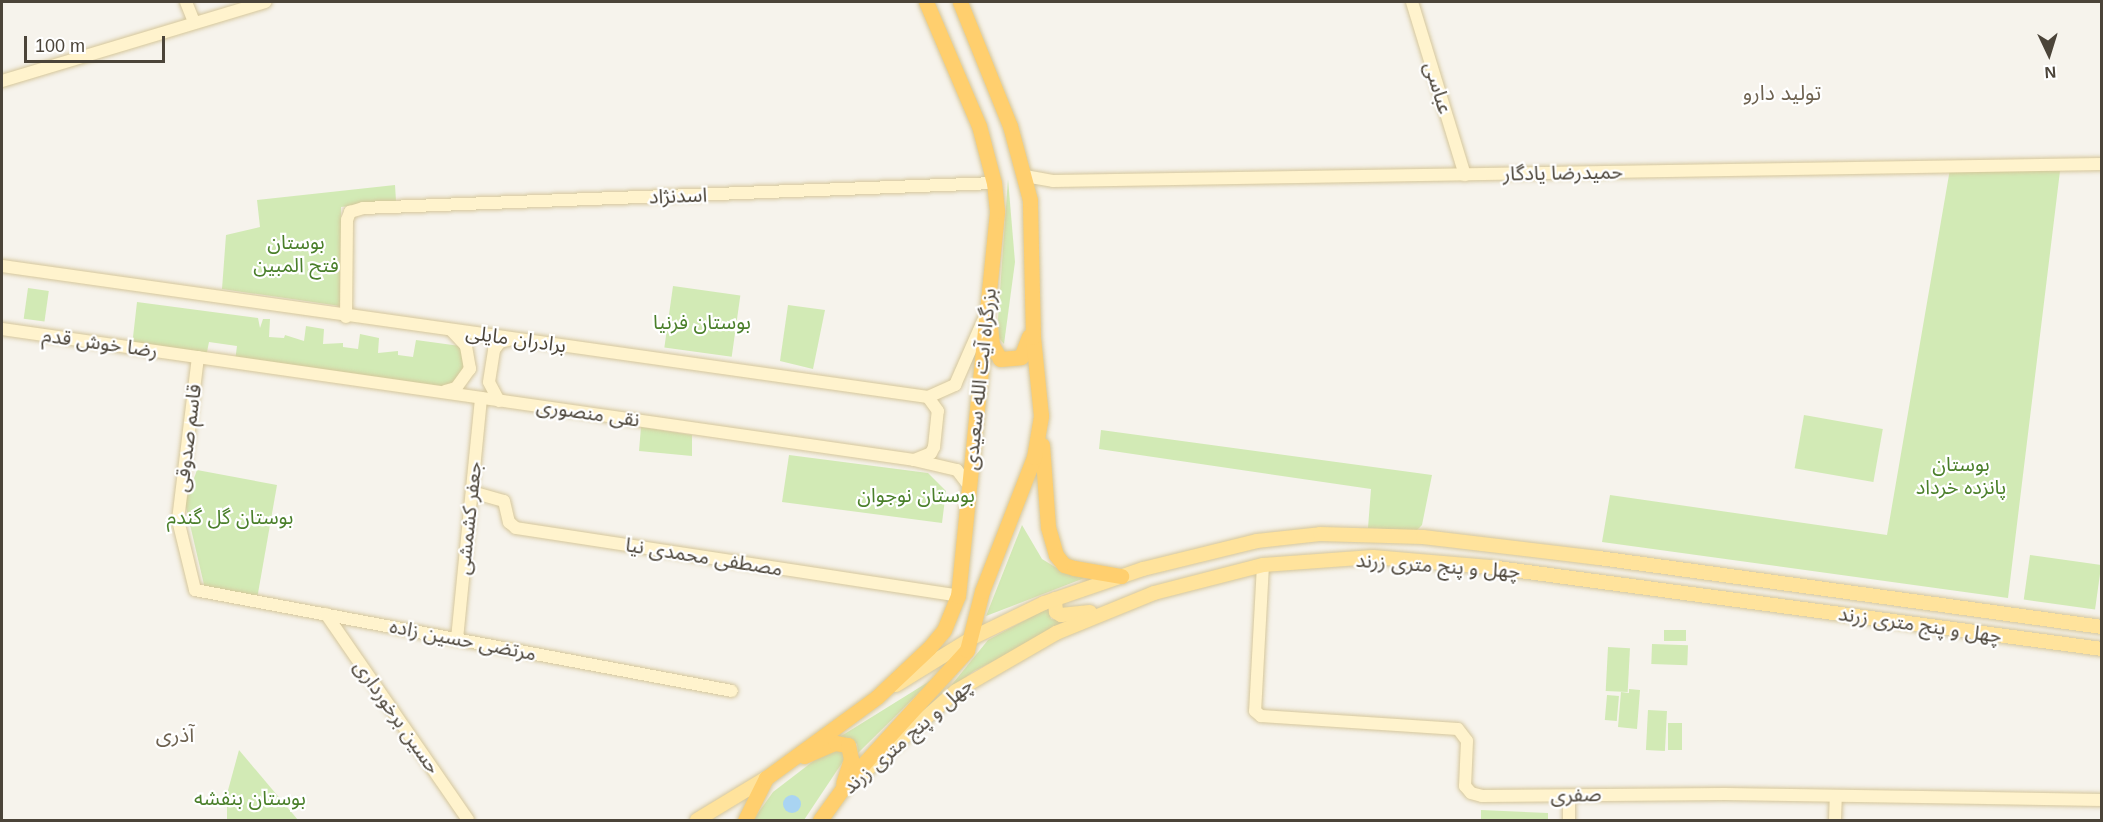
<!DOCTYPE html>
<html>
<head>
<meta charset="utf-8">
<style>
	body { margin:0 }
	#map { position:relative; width:2103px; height:822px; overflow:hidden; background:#f6f3ec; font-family:Helvetica,"Noto Sans Arabic",sans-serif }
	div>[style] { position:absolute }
	.green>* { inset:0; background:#d2eab5; transform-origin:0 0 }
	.water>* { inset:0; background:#a9d4f2 }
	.round { border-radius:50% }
	.roads { filter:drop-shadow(0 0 2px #d6c79b) drop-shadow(0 0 2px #d6c79b) }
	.secondary>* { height:12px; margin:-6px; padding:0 6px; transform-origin:6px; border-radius:6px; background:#fff3cd }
	.primary>* { height:14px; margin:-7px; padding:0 7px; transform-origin:7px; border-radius:7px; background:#ffe39c }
	.highway>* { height:15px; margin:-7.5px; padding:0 7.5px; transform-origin:7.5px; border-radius:7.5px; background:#ffcf6e }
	span { translate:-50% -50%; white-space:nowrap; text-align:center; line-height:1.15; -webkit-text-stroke:4.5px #fff; paint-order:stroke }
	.street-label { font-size:20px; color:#4b4439 }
	.park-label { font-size:20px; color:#4a7f2a }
	.neighbourhood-label { font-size:21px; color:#6e6250 }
	.frame { position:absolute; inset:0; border:3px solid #4b4439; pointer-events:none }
	.north { position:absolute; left:2019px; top:24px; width:60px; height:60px; -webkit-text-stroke:4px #fff; paint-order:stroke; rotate:176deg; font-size:16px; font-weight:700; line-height:24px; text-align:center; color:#4b4439 }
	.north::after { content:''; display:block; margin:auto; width:21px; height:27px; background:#4b4439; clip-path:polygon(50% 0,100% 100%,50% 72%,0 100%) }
	.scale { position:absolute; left:24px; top:36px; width:141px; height:27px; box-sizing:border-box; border:3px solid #4b4439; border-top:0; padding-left:8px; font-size:18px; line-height:21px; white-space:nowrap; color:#4b4439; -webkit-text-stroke:4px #fff; paint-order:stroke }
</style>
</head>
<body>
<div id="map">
	<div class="green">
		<div style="clip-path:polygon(1950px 169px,2060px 171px,2008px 598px,1602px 542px,1610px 495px,1887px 535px)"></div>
		<div style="clip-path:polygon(1008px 179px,1015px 262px,1004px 344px,999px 338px,998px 319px)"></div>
		<div style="clip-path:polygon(395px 185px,396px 201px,341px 207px,340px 306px,222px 289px,226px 235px,260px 227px,257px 200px)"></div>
		<div style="left:673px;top:286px;width:68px;height:62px;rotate:8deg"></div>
		<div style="left:28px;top:288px;width:21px;height:31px;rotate:8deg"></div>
		<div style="clip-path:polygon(137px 302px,258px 318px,260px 328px,263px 319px,270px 319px,269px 337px,284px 338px,285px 335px,304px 341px,306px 326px,324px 329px,323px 344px,343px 343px,343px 347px,358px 349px,360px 334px,379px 338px,378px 353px,398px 351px,398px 355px,413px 357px,416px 340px,460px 346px,465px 368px,449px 387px,235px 361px,237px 346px,209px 342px,206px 357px,132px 346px)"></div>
		<div style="clip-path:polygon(788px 305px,825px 310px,813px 369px,780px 361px)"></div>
		<div style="left:1804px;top:415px;width:80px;height:54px;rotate:10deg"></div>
		<div style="clip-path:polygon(641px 427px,692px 435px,692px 456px,639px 451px)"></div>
		<div style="clip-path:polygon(1101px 430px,1432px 475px,1422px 525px,1416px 531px,1368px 528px,1371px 489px,1099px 449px)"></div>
		<div style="clip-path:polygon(789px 455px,928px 473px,946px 491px,942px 523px,782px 502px)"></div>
		<div style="clip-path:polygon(197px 470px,277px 485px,257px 599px,205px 589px,185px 503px)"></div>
		<div style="clip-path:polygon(1022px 525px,1042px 559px,1060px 570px,1087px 577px,986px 616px)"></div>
		<div style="left:2030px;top:555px;width:72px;height:45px;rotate:8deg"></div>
		<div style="clip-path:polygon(1048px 608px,1051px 619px,1070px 623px,974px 671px,945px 693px,988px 640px)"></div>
		<div style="left:1664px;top:630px;width:22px;height:11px"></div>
		<div style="left:1652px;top:644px;width:36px;height:20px;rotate:2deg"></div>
		<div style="left:1608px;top:647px;width:22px;height:44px;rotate:3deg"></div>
		<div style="clip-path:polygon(933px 679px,858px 753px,857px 744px,850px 738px,838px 738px)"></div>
		<div style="clip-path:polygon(1629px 689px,1640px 690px,1637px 729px,1618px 727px,1621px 692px,1629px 693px)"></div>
		<div style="left:1607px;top:695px;width:12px;height:25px;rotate:5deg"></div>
		<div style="left:1648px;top:710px;width:19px;height:40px;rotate:3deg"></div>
		<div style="left:1668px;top:723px;width:14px;height:27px"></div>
		<div style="clip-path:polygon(829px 749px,841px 749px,846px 757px,804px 820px,753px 820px,773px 792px)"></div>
		<div style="clip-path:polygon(239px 750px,298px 820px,227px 820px,227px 794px)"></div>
		<div style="clip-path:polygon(1481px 810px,1548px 813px,1548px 820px,1481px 820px)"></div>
	</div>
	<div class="water">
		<div class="round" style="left:783px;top:795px;width:18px;height:18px"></div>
	</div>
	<div class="roads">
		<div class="secondary">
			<div style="left:186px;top:2px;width:22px;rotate:68deg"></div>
			<div style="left:1412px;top:2px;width:181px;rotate:73deg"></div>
			<div style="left:2px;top:81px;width:275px;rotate:-16.7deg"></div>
			<div style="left:1025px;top:176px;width:28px;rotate:10deg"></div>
			<div style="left:1053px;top:181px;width:1049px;rotate:-0.93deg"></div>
			<div style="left:2px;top:266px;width:935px;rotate:8.05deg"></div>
			<div style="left:928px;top:397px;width:30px;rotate:-24deg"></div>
			<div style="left:955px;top:385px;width:70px;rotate:-66.4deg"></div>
			<div style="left:346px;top:317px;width:97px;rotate:-89.4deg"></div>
			<div style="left:347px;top:220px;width:9px;rotate:-69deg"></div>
			<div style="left:350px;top:212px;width:14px;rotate:-17deg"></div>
			<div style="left:363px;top:208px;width:631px;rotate:-2.27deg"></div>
			<div style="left:2px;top:329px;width:921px;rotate:8.17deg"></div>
			<div style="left:914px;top:460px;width:44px;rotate:13.1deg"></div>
			<div style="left:957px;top:470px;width:20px;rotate:53deg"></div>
			<div style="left:198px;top:357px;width:164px;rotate:97deg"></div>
			<div style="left:178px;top:520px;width:72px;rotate:76.3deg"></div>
			<div style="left:195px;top:590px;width:546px;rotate:10.65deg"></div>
			<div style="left:445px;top:391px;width:11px;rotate:-15deg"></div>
			<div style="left:456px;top:388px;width:24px;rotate:-54deg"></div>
			<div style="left:470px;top:369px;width:23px;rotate:-100deg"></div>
			<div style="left:466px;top:346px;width:22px;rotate:-133deg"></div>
			<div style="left:499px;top:401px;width:21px;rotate:-118deg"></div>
			<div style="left:489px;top:382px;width:32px;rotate:-81deg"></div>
			<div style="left:494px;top:350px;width:10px;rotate:-53deg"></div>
			<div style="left:500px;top:342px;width:12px;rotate:-14deg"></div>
			<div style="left:914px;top:460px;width:18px;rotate:-22deg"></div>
			<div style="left:931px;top:453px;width:7px;rotate:-63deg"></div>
			<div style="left:934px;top:447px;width:36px;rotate:-84deg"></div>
			<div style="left:938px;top:411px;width:17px;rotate:-126deg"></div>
			<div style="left:472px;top:492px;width:33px;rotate:16deg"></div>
			<div style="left:504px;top:501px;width:22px;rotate:77deg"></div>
			<div style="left:509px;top:522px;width:9px;rotate:41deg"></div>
			<div style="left:516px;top:528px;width:447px;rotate:8.7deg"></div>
			<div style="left:1263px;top:565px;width:146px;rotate:93.1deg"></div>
			<div style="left:1255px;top:711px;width:8px;rotate:40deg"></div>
			<div style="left:1261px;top:716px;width:197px;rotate:3.8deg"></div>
			<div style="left:1458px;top:729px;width:15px;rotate:53deg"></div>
			<div style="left:1467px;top:741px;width:45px;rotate:92.5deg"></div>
			<div style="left:1465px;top:786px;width:9px;rotate:49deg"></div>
			<div style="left:1471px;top:793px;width:11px;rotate:15deg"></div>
			<div style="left:1482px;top:796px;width:243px;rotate:-0.5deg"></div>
			<div style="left:1725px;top:794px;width:377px;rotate:0.9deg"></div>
			<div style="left:326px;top:614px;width:250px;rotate:55.4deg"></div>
			<div style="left:457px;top:639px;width:242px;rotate:-84.3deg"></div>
			<div style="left:1569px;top:820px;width:24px;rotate:-90deg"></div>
			<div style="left:1835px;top:820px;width:24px;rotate:-88deg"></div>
		</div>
		<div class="primary">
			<div style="left:1055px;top:599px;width:13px;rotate:86deg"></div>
			<div style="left:1056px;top:612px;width:6px;rotate:31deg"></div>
			<div style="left:1061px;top:615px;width:29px;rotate:-6deg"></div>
			<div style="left:896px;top:685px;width:89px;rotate:-31.7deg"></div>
			<div style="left:972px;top:638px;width:80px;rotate:-25.9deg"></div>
			<div style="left:1044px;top:603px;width:105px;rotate:-19deg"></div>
			<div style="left:1143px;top:569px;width:117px;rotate:-13.8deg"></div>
			<div style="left:1257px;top:541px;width:63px;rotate:-6.3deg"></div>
			<div style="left:1320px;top:534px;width:103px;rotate:1.7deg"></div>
			<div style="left:1423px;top:537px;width:177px;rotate:6.8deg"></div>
			<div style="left:1599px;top:558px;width:508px;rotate:7.81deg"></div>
			<div style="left:863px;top:773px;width:124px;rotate:-41.4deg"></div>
			<div style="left:956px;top:691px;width:116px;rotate:-30.1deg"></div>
			<div style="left:1056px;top:633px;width:106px;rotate:-22.2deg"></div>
			<div style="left:1154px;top:593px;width:113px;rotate:-14.4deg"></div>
			<div style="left:1263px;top:565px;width:110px;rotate:-4.2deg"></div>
			<div style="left:1373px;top:557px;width:117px;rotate:4.9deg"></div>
			<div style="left:1490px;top:567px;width:617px;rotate:7.63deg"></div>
			<div style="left:697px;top:820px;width:81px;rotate:-31.3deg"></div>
		</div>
		<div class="highway">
			<div style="left:990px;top:326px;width:19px;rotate:84deg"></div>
			<div style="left:992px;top:345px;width:16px;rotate:60deg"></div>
			<div style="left:1000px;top:359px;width:21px;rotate:-5deg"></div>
			<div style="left:1021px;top:357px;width:22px;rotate:-69deg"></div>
			<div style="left:1042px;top:445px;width:82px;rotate:85.8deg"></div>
			<div style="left:1048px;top:527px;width:29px;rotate:74deg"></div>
			<div style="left:1056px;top:555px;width:13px;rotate:51deg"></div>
			<div style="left:1064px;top:565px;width:10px;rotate:17deg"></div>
			<div style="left:1074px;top:568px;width:48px;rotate:9.7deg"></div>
			<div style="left:804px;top:756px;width:34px;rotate:-23deg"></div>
			<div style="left:835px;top:743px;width:13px;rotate:9deg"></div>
			<div style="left:848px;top:745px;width:14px;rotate:78deg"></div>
			<div style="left:851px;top:759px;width:25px;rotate:108deg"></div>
			<div style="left:745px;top:820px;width:47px;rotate:-63.4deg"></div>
			<div style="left:766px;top:778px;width:137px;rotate:-36.1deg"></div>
			<div style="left:877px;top:697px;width:71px;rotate:-43.3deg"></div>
			<div style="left:929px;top:648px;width:23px;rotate:-50deg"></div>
			<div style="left:944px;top:630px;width:37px;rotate:-68deg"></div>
			<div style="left:958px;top:596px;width:387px;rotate:-84.2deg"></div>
			<div style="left:997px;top:211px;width:28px;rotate:-96deg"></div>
			<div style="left:994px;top:183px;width:59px;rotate:-104.7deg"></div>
			<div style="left:979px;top:126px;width:135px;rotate:-113.1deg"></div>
			<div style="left:820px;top:820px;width:48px;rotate:-54.3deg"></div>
			<div style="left:848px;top:781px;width:177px;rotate:-47.7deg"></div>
			<div style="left:967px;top:650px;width:61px;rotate:-75.7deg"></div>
			<div style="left:982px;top:591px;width:144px;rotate:-68.8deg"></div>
			<div style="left:1034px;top:457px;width:42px;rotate:-80.3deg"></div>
			<div style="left:1041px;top:416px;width:79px;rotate:-95.8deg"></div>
			<div style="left:1033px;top:337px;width:137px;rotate:-91.3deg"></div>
			<div style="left:1030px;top:200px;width:77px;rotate:-105.1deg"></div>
			<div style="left:1010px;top:126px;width:134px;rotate:-112deg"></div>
		</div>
	</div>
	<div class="street-label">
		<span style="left:1438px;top:88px;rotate:73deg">عباسی</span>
		<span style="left:1563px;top:173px;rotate:-1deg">حمیدرضا یادگار</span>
		<span style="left:678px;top:196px;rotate:-2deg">اسدنژاد</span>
		<span style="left:516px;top:339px;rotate:8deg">برادران مایلی</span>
		<span style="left:100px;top:343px;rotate:8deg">رضا خوش قدم</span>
		<span style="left:980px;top:379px;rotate:-84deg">بزرگراه آیت الله سعیدی</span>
		<span style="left:588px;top:413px;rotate:8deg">نقی منصوری</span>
		<span style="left:188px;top:438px;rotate:-83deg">قاسم صدوقی</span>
		<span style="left:469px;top:518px;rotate:-84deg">جعفر کشمشی</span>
		<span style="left:704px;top:557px;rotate:9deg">مصطفی محمدی نیا</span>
		<span style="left:1438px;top:566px;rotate:4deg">چهل و پنج متری زرند</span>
		<span style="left:1920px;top:625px;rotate:8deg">چهل و پنج متری زرند</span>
		<span style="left:463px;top:640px;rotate:11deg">مرتضی حسین زاده</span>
		<span style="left:397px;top:717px;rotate:55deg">حسین برخورداری</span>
		<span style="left:908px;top:736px;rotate:-41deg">چهل و پنج متری زرند</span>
		<span style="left:1576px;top:795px;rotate:-1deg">صفری</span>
	</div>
	<div class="park-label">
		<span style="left:296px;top:254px">بوستان<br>فتح المبین</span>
		<span style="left:702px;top:322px">بوستان فرنیا</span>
		<span style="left:1961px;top:476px">بوستان<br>پانزده خرداد</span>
		<span style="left:916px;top:495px">بوستان نوجوان</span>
		<span style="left:230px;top:517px">بوستان گل گندم</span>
		<span style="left:250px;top:798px">بوستان بنفشه</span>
	</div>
	<div class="neighbourhood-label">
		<span style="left:1782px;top:93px">تولید دارو</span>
		<span style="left:175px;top:735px">آذری</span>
	</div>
	<div class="frame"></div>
	<div class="north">N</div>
	<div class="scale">100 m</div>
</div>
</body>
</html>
